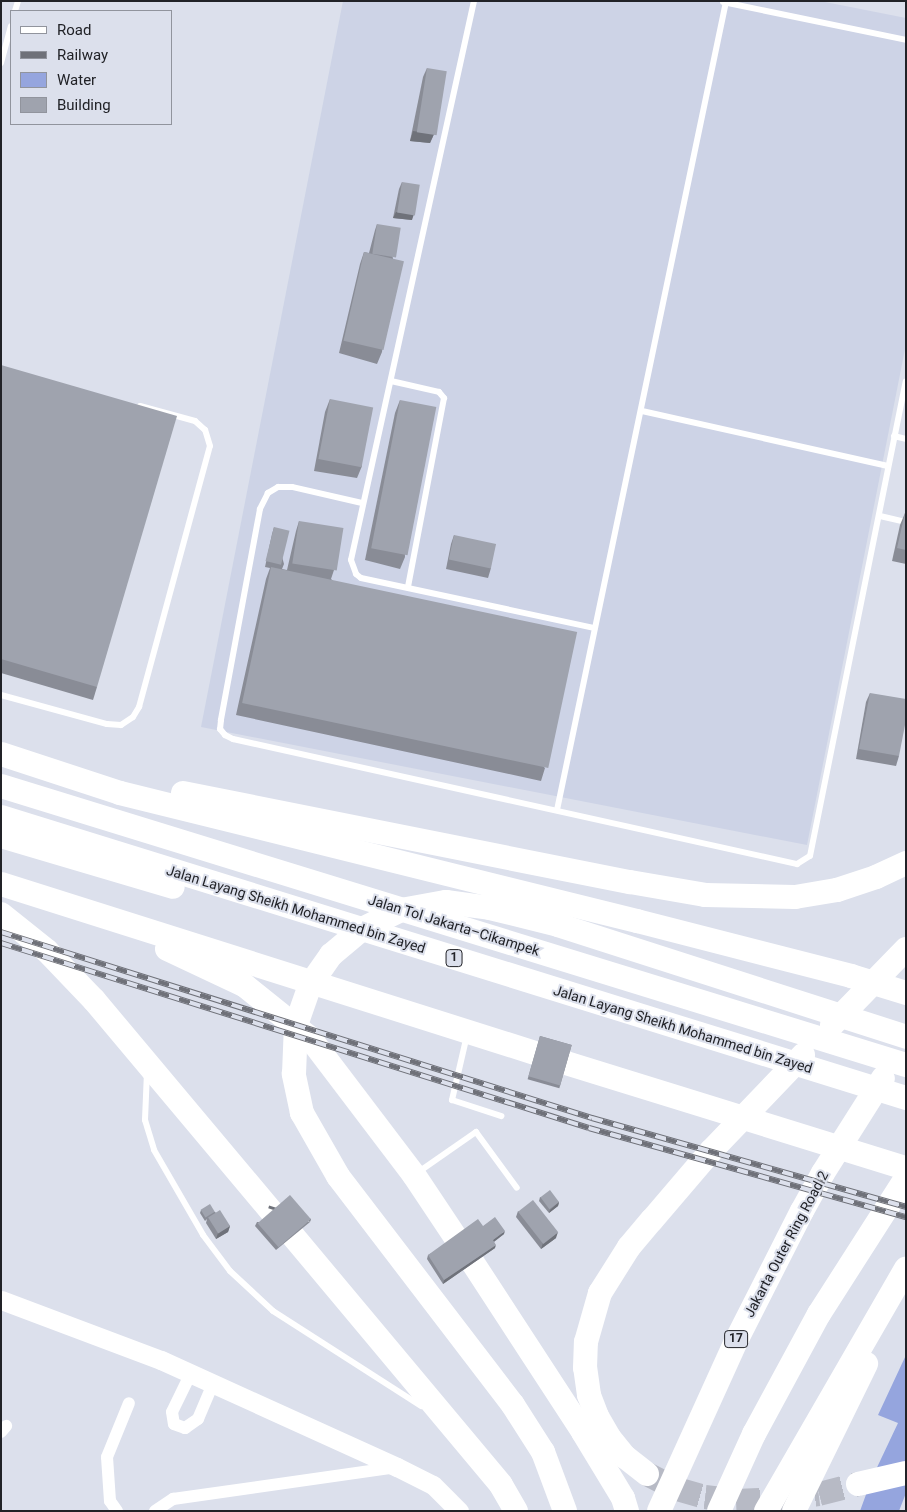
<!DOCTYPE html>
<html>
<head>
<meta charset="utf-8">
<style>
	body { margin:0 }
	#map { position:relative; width:907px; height:1512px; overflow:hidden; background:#dce0ec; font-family:Roboto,sans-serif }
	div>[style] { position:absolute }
	.built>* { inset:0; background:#cdd3e6 }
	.water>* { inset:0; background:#95a5de }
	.highway-tunnel>* { height:24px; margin-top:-12px; transform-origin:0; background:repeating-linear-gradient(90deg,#b7bac5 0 24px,transparent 0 36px) }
	.lane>* { height:6px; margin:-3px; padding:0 3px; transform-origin:3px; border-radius:3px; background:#fff }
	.street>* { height:12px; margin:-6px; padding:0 6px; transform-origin:6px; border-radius:6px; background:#fff }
	.secondary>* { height:19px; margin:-9.5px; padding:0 9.5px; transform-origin:9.5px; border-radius:9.5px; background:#fff }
	.highway>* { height:24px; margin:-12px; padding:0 12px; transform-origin:12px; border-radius:12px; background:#fff }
	.rail>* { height:5.5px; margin-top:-2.75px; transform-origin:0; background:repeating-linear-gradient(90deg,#dce0ec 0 11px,#6f7179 0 22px); box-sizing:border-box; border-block:1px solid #6f7179 }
	.wall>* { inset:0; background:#898c96; transform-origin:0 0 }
	.shaded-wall>* { inset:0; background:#6f727a; transform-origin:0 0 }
	.building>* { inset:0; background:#9fa3ae; transform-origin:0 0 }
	span { translate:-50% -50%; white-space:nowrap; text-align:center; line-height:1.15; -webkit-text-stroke:4px #dce0ec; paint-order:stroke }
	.shield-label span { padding:1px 4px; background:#dce0ec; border:1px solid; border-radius:4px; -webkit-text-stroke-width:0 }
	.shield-label { font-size:12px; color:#212227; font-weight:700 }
	.street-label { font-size:14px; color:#212227 }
	.frame { position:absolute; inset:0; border:2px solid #212227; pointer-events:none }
	.legend { position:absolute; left:10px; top:10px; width:162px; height:115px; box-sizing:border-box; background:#dce0ec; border:1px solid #91949d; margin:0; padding:6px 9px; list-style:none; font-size:15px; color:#212227 }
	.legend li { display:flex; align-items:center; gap:10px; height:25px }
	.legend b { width:25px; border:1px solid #91949d }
</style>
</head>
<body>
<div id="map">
	<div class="built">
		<div style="clip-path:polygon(343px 1px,820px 1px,906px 18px,906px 344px,807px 845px,201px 727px)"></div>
	</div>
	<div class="water">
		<div style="clip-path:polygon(906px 1355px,906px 1493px,899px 1511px,860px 1511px,872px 1478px,898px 1423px,878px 1415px)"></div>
	</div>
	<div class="highway-tunnel">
		<div style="left:647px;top:1474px;width:34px;rotate:27deg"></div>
		<div style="left:677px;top:1489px;width:29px;rotate:16deg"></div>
		<div style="left:705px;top:1497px;width:31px;rotate:7deg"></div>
		<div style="left:736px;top:1501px;width:43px;rotate:-2.7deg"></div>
		<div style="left:779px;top:1499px;width:40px;rotate:-7.1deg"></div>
		<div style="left:819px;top:1494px;width:40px;rotate:-14.4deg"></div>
	</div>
	<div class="lane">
		<div style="left:474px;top:1px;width:572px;rotate:102.41deg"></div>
		<div style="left:351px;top:560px;width:15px;rotate:70deg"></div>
		<div style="left:356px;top:574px;width:6px;rotate:39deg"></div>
		<div style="left:361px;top:578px;width:239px;rotate:12.1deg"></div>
		<div style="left:723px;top:2px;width:187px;rotate:11.7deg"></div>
		<div style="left:15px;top:11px;width:10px;rotate:-73deg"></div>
		<div style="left:1px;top:63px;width:38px;rotate:-75deg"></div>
		<div style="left:391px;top:381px;width:49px;rotate:12.9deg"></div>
		<div style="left:439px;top:392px;width:8px;rotate:50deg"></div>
		<div style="left:444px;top:398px;width:192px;rotate:100.8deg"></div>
		<div style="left:642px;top:411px;width:252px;rotate:12.6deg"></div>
		<div style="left:894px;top:436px;width:12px;rotate:14deg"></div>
		<div style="left:362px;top:503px;width:72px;rotate:-167.1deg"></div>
		<div style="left:292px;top:487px;width:14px;rotate:180deg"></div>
		<div style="left:278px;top:487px;width:12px;rotate:149deg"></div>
		<div style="left:268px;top:493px;width:18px;rotate:117deg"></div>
		<div style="left:260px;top:509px;width:215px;rotate:100.5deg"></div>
		<div style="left:221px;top:720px;width:9px;rotate:96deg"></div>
		<div style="left:220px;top:729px;width:8px;rotate:50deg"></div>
		<div style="left:225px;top:735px;width:9px;rotate:27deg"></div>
		<div style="left:233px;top:739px;width:578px;rotate:12.5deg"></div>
		<div style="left:797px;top:864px;width:15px;rotate:-32deg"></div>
		<div style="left:810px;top:856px;width:484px;rotate:-78.6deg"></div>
		<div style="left:880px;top:516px;width:27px;rotate:13deg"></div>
		<div style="left:1px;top:695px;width:110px;rotate:15.3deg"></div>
		<div style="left:107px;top:724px;width:14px;rotate:4deg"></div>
		<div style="left:121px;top:725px;width:14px;rotate:-34deg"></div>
		<div style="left:133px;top:717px;width:12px;rotate:-59deg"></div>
		<div style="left:139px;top:707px;width:270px;rotate:-74.8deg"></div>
		<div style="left:210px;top:446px;width:17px;rotate:-107deg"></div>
		<div style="left:205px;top:430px;width:13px;rotate:-138deg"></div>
		<div style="left:195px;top:421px;width:57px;rotate:-164.7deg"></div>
		<div style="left:557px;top:810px;width:825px;rotate:-78.19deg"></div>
		<div style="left:467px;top:1035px;width:67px;rotate:103deg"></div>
		<div style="left:452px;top:1100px;width:52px;rotate:18.1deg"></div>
		<div style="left:147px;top:1072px;width:48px;rotate:92.4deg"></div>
		<div style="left:145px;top:1120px;width:31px;rotate:73deg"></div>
		<div style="left:154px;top:1150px;width:98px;rotate:60deg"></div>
		<div style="left:203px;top:1235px;width:45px;rotate:53.1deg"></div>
		<div style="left:230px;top:1271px;width:59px;rotate:42.9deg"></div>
		<div style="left:273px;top:1311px;width:176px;rotate:32.7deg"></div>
		<div style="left:417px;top:1173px;width:72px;rotate:-34.8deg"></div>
		<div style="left:476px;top:1132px;width:69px;rotate:53.8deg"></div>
	</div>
	<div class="street">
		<div style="left:191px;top:1373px;width:43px;rotate:116deg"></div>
		<div style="left:172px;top:1412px;width:12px;rotate:81deg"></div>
		<div style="left:174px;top:1424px;width:12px;rotate:20deg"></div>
		<div style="left:185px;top:1428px;width:16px;rotate:-35deg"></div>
		<div style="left:198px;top:1419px;width:38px;rotate:-67deg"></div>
		<div style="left:1px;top:1432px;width:8px;rotate:-50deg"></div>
		<div style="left:117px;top:1511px;width:12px;rotate:-125deg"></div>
		<div style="left:110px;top:1501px;width:44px;rotate:-93.9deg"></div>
		<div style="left:107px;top:1457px;width:58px;rotate:-67.8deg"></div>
		<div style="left:155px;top:1511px;width:22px;rotate:-34deg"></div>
		<div style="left:173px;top:1499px;width:226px;rotate:-8.1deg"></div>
	</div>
	<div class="secondary">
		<div style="left:1px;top:1300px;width:171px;rotate:20.6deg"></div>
		<div style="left:161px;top:1360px;width:259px;rotate:24.4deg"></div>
		<div style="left:397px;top:1467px;width:40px;rotate:26.6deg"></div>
		<div style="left:433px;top:1485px;width:37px;rotate:45deg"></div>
	</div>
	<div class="highway">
		<div style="left:1px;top:754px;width:125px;rotate:18.1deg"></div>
		<div style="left:120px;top:793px;width:533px;rotate:13.91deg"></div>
		<div style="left:637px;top:921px;width:221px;rotate:14.4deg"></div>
		<div style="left:851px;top:976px;width:58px;rotate:17.2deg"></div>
		<div style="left:1px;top:786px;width:947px;rotate:17.13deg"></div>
		<div style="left:183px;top:793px;width:456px;rotate:11.3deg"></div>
		<div style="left:630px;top:882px;width:76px;rotate:9.8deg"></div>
		<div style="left:705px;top:895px;width:90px;rotate:1.3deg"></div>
		<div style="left:795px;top:897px;width:43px;rotate:-9.5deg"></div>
		<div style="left:837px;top:890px;width:41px;rotate:-18.4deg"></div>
		<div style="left:876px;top:877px;width:33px;rotate:-25deg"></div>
		<div style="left:1px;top:817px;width:948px;rotate:17.25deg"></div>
		<div style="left:1px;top:836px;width:179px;rotate:16.5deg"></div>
		<div style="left:1px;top:884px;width:560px;rotate:17.56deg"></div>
		<div style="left:1px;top:914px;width:59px;rotate:38.8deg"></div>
		<div style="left:47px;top:951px;width:68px;rotate:46.2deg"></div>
		<div style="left:94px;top:1000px;width:277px;rotate:50deg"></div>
		<div style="left:167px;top:949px;width:85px;rotate:25.1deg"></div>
		<div style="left:244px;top:985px;width:85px;rotate:38.8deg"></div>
		<div style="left:310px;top:1038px;width:172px;rotate:52.8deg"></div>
		<div style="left:414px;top:1175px;width:76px;rotate:56.3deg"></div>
		<div style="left:832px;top:1025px;width:106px;rotate:-45.8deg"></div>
		<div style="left:566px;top:1063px;width:356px;rotate:17.2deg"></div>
		<div style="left:293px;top:1236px;width:324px;rotate:50.1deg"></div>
		<div style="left:501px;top:1485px;width:30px;rotate:60deg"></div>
		<div style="left:473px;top:1263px;width:202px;rotate:56.9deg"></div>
		<div style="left:583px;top:1432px;width:77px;rotate:58.8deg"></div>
		<div style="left:623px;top:1498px;width:14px;rotate:73deg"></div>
		<div style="left:647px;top:1474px;width:28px;rotate:-142deg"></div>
		<div style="left:625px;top:1457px;width:26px;rotate:-129deg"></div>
		<div style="left:609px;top:1437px;width:24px;rotate:-120deg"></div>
		<div style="left:597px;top:1416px;width:22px;rotate:-111deg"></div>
		<div style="left:589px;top:1395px;width:27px;rotate:-98deg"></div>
		<div style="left:585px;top:1368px;width:26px;rotate:-88deg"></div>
		<div style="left:586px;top:1342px;width:51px;rotate:-74.1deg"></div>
		<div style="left:600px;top:1293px;width:54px;rotate:-57.8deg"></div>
		<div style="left:629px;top:1247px;width:35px;rotate:-50deg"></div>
		<div style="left:652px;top:1220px;width:91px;rotate:-49.5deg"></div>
		<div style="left:711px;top:1151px;width:133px;rotate:-46.2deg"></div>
		<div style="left:858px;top:1484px;width:49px;rotate:-12.9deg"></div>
		<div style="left:565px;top:1511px;width:63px;rotate:-110.4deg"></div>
		<div style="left:543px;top:1452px;width:56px;rotate:-122.6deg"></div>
		<div style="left:513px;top:1405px;width:288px;rotate:-127.4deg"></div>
		<div style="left:338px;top:1176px;width:73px;rotate:-119.7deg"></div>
		<div style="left:302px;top:1113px;width:40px;rotate:-102deg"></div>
		<div style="left:294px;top:1074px;width:49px;rotate:-87.7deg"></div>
		<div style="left:296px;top:1025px;width:42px;rotate:-70.7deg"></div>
		<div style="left:310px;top:985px;width:37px;rotate:-55deg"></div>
		<div style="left:331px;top:955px;width:40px;rotate:-40deg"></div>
		<div style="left:362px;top:929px;width:43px;rotate:-26deg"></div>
		<div style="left:401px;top:910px;width:46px;rotate:-10.1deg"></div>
		<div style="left:446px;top:902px;width:44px;rotate:7.8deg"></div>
		<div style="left:490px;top:908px;width:70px;rotate:14deg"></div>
		<div style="left:558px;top:925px;width:366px;rotate:17.8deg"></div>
		<div style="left:659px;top:1511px;width:191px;rotate:-65.6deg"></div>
		<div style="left:738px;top:1337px;width:141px;rotate:-63.1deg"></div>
		<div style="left:802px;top:1211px;width:43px;rotate:-61.1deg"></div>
		<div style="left:823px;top:1173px;width:112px;rotate:-57.7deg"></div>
		<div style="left:719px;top:1511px;width:85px;rotate:-65.6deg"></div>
		<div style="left:754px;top:1434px;width:136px;rotate:-61.6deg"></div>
		<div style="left:819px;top:1314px;width:161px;rotate:-57.4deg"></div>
		<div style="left:766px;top:1511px;width:280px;rotate:-60deg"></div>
		<div style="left:794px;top:1511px;width:164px;rotate:-63.9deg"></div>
	</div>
	<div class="rail">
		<div style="left:1px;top:932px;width:620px;rotate:17.47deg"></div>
		<div style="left:592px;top:1118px;width:326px;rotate:15.8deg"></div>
		<div style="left:1px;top:943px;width:616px;rotate:17.46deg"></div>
		<div style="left:589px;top:1128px;width:329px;rotate:15.7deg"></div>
	</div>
	<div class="wall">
		<div style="clip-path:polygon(427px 68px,434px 134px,430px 143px,410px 141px,423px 77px)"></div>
		<div style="clip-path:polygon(402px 182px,412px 220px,393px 218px,399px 189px)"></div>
		<div style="clip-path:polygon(377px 224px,393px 258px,382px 352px,377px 364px,339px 353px,360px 264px,364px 252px,369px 253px,375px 230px)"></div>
		<div style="clip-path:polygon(1px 365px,97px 687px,93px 700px,1px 673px)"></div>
		<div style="clip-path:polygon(330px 399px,362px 466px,357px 478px,314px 471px,325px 412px)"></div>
		<div style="clip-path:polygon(400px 400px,405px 557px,400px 569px,365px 560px,395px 413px)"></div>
		<div style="clip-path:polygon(905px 513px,906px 513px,906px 564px,892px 561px,900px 525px)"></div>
		<div style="clip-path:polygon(299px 521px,334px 570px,331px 579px,545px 768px,541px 781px,236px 715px,266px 579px,270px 568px,265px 567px,272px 534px,274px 527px,284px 564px,282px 569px,287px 570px,296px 531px)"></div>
		<div style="clip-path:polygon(454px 535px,491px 568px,488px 578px,446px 569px,451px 544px)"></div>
		<div style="clip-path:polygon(870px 693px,899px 756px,896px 766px,856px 759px,866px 702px)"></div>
		<div style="left:540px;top:1036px;width:33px;height:45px;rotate:16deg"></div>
		<div style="clip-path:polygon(540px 1197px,559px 1202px,558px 1206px,549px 1213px,539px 1201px)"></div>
		<div style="clip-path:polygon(201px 1210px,215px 1212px,230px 1226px,228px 1232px,216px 1239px,206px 1223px,207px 1219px,205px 1221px,200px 1213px)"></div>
		<div style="clip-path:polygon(518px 1211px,556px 1238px,541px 1249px,516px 1217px)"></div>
		<div style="clip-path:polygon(257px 1222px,310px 1222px,276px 1250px,255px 1226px)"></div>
		<div style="clip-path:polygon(483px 1226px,504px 1234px,494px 1242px,495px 1248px,443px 1284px,427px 1259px,428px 1255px)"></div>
	</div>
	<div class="shaded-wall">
		<div style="clip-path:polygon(413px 131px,434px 134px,430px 143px,410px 141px)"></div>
		<div style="clip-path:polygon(396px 212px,414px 214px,412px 220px,393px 218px)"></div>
		<div style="clip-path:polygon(559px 1202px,558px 1206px,549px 1213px,550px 1210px)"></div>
		<div style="left:311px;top:1219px;width:3px;height:44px;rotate:108deg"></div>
		<div style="clip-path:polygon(230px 1226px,228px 1232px,216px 1239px,218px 1233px)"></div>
		<div style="clip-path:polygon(505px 1231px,504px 1234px,492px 1243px,493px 1240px)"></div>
		<div style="clip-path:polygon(558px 1232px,556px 1238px,541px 1249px,543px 1243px)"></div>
		<div style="clip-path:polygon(496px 1245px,495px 1248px,443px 1284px,444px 1280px)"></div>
	</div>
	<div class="building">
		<div style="left:427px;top:68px;width:20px;height:65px;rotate:9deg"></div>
		<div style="left:402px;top:182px;width:18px;height:31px;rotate:9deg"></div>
		<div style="left:377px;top:224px;width:24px;height:30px;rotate:9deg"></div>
		<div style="left:364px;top:252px;width:41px;height:91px;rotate:13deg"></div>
		<div style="clip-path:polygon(1px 365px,177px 416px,97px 687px,1px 659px)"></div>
		<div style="left:330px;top:399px;width:44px;height:61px;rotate:11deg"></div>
		<div style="left:400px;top:400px;width:37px;height:151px;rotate:11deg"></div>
		<div style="clip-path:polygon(905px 513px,906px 513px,906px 550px,897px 548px)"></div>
		<div style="left:299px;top:521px;width:45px;height:43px;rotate:9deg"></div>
		<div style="left:274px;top:527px;width:16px;height:35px;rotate:14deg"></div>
		<div style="left:454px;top:535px;width:43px;height:25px;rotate:12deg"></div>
		<div style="left:271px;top:567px;width:313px;height:139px;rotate:12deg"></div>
		<div style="clip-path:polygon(870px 693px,906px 699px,906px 720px,899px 756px,859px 749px)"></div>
		<div style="left:540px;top:1036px;width:33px;height:42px;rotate:16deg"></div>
		<div style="left:550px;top:1190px;width:15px;height:12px;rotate:53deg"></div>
		<div style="left:290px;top:1195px;width:32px;height:43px;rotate:49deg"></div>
		<div style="left:533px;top:1200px;width:41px;height:19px;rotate:52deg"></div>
		<div style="left:210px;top:1204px;width:9px;height:11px;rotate:58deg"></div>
		<div style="left:220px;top:1210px;width:19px;height:14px;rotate:58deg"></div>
		<div style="clip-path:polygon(495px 1217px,505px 1231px,493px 1240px,496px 1245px,444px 1280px,428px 1255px,478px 1219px,483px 1226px)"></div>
	</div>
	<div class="shield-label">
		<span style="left:454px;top:958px">1</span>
		<span style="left:736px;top:1339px">17</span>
	</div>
	<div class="street-label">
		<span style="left:296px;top:909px;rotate:17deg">Jalan Layang Sheikh Mohammed bin Zayed</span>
		<span style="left:454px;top:925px;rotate:17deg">Jalan Tol Jakarta–Cikampek</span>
		<span style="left:683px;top:1029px;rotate:17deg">Jalan Layang Sheikh Mohammed bin Zayed</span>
		<span style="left:786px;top:1244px;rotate:-62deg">Jakarta Outer Ring Road 2</span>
	</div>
	<div class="frame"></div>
	<ul class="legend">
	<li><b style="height:6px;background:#fff"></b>Road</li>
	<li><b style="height:6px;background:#6f7179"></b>Railway</li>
	<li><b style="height:14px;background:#95a5de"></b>Water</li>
	<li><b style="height:14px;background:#9fa3ae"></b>Building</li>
	</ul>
</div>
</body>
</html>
